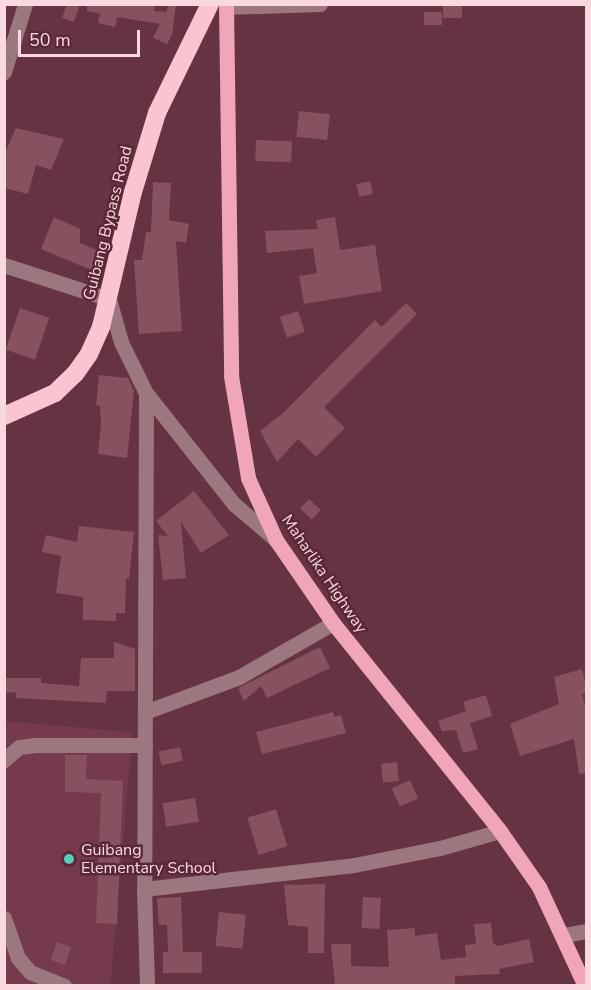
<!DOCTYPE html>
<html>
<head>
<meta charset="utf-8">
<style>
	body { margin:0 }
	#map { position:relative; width:591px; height:990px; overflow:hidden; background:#653342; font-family:"Nunito Sans",sans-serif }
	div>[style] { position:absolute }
	.built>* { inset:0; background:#753b4c; transform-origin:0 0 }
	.building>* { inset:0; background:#875160; transform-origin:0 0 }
	.minor>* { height:15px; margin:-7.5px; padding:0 7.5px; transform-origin:7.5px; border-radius:7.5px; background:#9d7780 }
	.major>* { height:15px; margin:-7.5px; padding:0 7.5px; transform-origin:7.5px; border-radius:7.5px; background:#f1a5b9 }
	.highway>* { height:18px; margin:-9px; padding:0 9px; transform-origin:9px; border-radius:9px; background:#fcc4d1 }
	.dots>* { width:16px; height:16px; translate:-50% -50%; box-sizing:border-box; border:3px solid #5a2837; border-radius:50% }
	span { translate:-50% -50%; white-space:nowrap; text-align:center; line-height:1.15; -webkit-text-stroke:5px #5a2837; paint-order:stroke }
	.street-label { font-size:16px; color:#f9d8df }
	.poi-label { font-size:16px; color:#f9d8df }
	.left { translate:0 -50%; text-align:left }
	.frame { position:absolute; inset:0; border:6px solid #f9d8df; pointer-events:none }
	.scale { position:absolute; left:18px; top:30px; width:122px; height:27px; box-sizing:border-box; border:3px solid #f9d8df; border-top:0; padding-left:8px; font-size:18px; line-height:21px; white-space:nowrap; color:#f9d8df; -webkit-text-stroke:4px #5a2837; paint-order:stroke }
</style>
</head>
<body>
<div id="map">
	<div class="built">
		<div style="left:4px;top:721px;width:129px;height:264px;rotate:5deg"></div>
	</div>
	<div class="building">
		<div style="clip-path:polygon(67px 4px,80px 4px,74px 22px,62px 18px)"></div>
		<div style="clip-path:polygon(87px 4px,155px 4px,154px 11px,166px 12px,169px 4px,176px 4px,172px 35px,167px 44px,153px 38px,160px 24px,117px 17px,115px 27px,98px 23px,100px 14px,87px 11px)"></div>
		<div style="left:443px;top:4px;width:19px;height:14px"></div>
		<div style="left:424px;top:12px;width:18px;height:13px"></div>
		<div style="left:299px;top:111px;width:31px;height:26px;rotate:6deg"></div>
		<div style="clip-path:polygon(16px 128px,64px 139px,51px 170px,36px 165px,28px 194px,4px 188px,4px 155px)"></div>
		<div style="left:256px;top:140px;width:36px;height:21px;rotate:2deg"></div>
		<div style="left:370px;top:181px;width:13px;height:14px;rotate:77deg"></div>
		<div style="clip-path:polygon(153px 182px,171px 183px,169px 220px,189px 224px,186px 243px,176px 241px,182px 331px,139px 334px,134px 260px,142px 260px,146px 232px,151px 232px)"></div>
		<div style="clip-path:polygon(54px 217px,80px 229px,80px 243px,99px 251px,91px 270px,41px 249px)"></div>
		<div style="clip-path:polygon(335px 217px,340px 250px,375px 245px,382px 291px,304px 304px,299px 276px,317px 273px,313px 248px,267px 253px,265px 231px,318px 229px,316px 220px)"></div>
		<div style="clip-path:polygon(406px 303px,417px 314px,324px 407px,345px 428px,316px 457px,298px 439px,277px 462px,260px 431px,284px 412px,375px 320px,382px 327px)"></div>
		<div style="left:20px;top:308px;width:31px;height:44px;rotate:19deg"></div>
		<div style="left:298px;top:311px;width:22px;height:19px;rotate:72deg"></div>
		<div style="clip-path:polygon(99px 375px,128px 378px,134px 391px,127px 458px,98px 454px,101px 423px,100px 406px,96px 405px)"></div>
		<div style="clip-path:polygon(194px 491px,229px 535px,201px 553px,181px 522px,186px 578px,163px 580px,158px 535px,168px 536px,156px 521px)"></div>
		<div style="left:309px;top:499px;width:16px;height:13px;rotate:43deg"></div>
		<div style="clip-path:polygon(79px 526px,134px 532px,129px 579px,126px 578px,125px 613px,116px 613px,116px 621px,83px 620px,83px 597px,56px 593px,61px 556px,42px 552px,46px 535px,77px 542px)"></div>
		<div style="clip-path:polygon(114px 642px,135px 649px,135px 691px,107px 691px,106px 703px,16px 698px,16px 692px,4px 693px,4px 678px,41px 678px,41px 683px,79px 686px,81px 658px,114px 658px)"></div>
		<div style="clip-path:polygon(320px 647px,330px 668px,267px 698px,261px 686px,244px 701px,238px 688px)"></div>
		<div style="clip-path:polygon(582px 669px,586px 685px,586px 693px,582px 694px,586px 708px,586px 773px,579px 774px,574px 739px,520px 756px,510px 724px,559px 704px,554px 677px)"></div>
		<div style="clip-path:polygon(486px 695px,492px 716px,470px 723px,478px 749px,463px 753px,456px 730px,442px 731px,438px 721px,466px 711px,463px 702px)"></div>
		<div style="clip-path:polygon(333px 712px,335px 717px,341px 715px,346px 733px,262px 754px,256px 732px)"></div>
		<div style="left:180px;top:747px;width:14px;height:22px;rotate:78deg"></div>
		<div style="clip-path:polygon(65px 755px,87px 755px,86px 779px,123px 781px,117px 924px,96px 923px,101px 793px,65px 792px)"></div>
		<div style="left:397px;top:762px;width:19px;height:16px;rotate:84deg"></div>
		<div style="left:410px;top:780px;width:20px;height:20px;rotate:66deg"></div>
		<div style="left:195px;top:798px;width:24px;height:33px;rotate:81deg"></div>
		<div style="left:276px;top:809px;width:39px;height:30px;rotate:73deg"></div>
		<div style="clip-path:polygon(325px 884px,324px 953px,308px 953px,308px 927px,288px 925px,284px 885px)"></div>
		<div style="clip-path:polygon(181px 897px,183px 952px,202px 952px,202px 973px,163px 973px,163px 952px,168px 952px,167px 925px,159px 925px,157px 898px)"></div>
		<div style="left:363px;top:897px;width:18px;height:31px;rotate:3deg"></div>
		<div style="left:219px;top:912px;width:27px;height:34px;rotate:6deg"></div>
		<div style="clip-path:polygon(491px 923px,493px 943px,498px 946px,529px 939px,534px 962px,499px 969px,500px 974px,455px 976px,455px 986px,335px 986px,331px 944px,351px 944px,351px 966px,389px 967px,387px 930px,415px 928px,415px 936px,437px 933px,441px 960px,466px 957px,465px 945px,476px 944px,474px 924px)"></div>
		<div style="left:57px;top:942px;width:15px;height:19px;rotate:20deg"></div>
	</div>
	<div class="minor">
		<div style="left:226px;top:7px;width:94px;rotate:-1.8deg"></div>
		<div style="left:4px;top:72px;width:71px;rotate:-72.8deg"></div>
		<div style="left:4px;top:265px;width:110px;rotate:17.9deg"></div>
		<div style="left:109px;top:299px;width:45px;rotate:74.4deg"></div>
		<div style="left:121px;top:342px;width:57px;rotate:63.9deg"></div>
		<div style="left:146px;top:393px;width:142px;rotate:51.6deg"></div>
		<div style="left:234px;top:504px;width:55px;rotate:40.6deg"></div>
		<div style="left:146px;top:393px;width:496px;rotate:90.2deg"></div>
		<div style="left:144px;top:889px;width:97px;rotate:88.2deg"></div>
		<div style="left:145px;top:712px;width:100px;rotate:-20.4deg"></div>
		<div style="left:239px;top:677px;width:108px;rotate:-29.9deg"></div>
		<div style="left:4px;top:760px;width:20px;rotate:-41deg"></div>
		<div style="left:19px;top:747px;width:16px;rotate:-7deg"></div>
		<div style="left:35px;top:745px;width:110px"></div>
		<div style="left:144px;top:889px;width:211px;rotate:-6.5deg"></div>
		<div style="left:354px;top:865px;width:88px;rotate:-11.2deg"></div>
		<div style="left:440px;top:848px;width:62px;rotate:-15.8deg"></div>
		<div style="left:4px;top:918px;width:42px;rotate:70.7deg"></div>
		<div style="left:18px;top:958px;width:18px;rotate:49deg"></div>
		<div style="left:30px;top:972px;width:37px;rotate:22deg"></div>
		<div style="left:564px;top:935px;width:22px;rotate:-10deg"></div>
	</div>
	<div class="major">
		<div style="left:226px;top:4px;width:372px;rotate:89.2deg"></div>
		<div style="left:231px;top:376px;width:103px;rotate:80.5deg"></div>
		<div style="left:248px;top:478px;width:68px;rotate:65.7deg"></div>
		<div style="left:276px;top:540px;width:101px;rotate:55.5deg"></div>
		<div style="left:333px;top:623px;width:267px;rotate:51.2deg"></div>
		<div style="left:500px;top:831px;width:68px;rotate:55.1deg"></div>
		<div style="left:539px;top:887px;width:109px;rotate:65.1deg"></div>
	</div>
	<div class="highway">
		<div style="left:4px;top:416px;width:56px;rotate:-24.3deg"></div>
		<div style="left:55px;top:393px;width:28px;rotate:-44deg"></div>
		<div style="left:75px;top:374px;width:24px;rotate:-55deg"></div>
		<div style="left:89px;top:354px;width:30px;rotate:-66deg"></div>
		<div style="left:101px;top:327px;width:139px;rotate:-76.7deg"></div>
		<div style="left:133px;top:192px;width:83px;rotate:-73.1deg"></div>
		<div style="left:157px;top:113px;width:121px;rotate:-64.1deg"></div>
	</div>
	<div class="dots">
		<div style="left:69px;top:859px;background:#5acebd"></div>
	</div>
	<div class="street-label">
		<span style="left:108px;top:223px;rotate:-76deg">Guibang Bypass Road</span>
		<span style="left:324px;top:574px;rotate:56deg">Maharlika Highway</span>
	</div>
	<div class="poi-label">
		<span class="left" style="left:81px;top:859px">Guibang<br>Elementary School</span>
	</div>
	<div class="frame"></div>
	<div class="scale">50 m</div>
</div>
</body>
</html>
